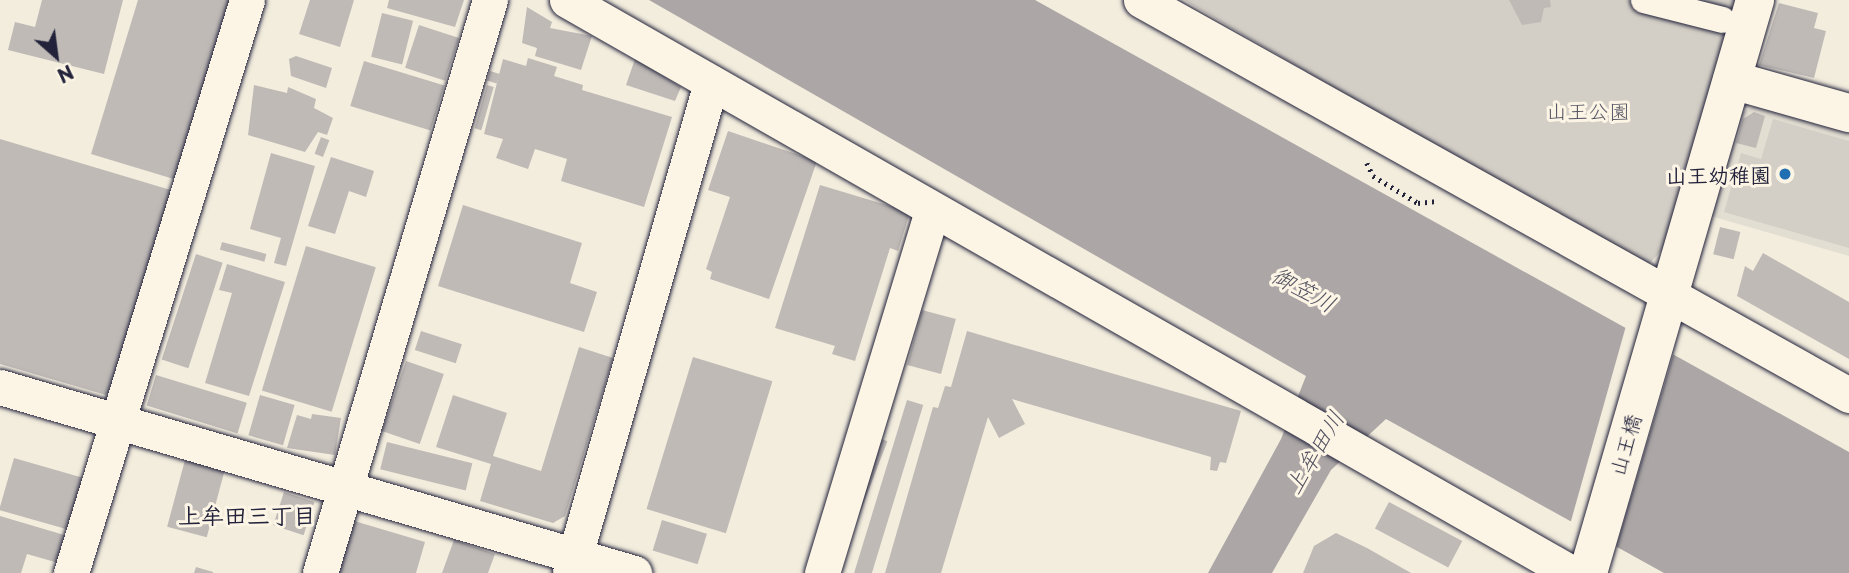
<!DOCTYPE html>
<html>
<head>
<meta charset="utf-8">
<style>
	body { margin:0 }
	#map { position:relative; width:1849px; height:573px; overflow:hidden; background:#f3edde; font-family:"Playpen Sans","Klee One",sans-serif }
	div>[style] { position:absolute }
	.built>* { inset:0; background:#e3ded2 }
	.green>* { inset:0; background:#d4cfc6 }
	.water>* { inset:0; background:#aca7a6 }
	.pier>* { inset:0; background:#f3edde }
	.building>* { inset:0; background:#bfbab6; transform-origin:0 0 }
	.path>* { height:4.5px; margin-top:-2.25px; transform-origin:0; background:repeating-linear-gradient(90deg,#22223b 0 2px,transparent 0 7px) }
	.roads { filter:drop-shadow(0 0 2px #22223b) drop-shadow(0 0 2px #22223b) }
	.pedestrian>* { height:26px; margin:-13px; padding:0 13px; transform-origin:13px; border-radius:13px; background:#fcf5e5 }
	.minor>* { height:35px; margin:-17.5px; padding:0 17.5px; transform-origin:17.5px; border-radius:17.5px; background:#fcf5e5 }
	.tertiary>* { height:38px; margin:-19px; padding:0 19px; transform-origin:19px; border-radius:19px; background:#fcf5e5 }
	.dots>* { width:19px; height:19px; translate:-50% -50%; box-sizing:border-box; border:4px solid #fcf5e5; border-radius:50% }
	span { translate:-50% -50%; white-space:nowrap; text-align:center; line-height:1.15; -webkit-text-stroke:6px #fcf5e5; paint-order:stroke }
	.park-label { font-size:21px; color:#575665 }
	.poi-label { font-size:21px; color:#22223b; font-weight:700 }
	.right { translate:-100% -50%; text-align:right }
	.street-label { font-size:21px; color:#22223b }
	.water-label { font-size:23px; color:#525160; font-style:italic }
	.neighbourhood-label { font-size:23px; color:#22223b; font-weight:700 }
	.north { position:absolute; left:21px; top:21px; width:70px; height:70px; -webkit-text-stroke:5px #fcf5e5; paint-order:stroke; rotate:152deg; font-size:19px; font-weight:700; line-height:28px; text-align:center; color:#22223b }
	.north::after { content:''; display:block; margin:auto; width:24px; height:32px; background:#22223b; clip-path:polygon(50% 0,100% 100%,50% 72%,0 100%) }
</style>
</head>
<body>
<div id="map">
	<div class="built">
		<div style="clip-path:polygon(1754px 106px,1849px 133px,1849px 256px,1707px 215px,1740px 114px)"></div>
	</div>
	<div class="green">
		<div style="clip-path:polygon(1184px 0,1735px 0,1663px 249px,1648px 265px,1630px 261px)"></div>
		<div style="clip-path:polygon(1773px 119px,1849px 141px,1849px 248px,1724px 212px,1741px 153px,1761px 159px)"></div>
	</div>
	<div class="water">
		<div style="clip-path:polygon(649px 0,1035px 0,1849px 452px,1849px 573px,1664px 573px,1386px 419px,1331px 470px,1272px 573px,1208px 573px,1281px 439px,1306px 376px)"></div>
	</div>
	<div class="pier">
		<div style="clip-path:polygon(1626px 326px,1674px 352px,1615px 551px,1569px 528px)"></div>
	</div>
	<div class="building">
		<div style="clip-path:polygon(42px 0,123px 0,104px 74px,8px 50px,15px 22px,35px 27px)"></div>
		<div style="clip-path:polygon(138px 0,232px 0,177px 180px,91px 154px)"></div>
		<div style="clip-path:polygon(310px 0,354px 0,340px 47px,299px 34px)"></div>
		<div style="clip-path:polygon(389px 0,464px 0,455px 27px,387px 8px)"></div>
		<div style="clip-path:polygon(1509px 0,1550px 0,1551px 7px,1544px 8px,1541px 22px,1522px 25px)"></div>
		<div style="clip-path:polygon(1779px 3px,1818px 13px,1814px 28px,1826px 31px,1814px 78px,1759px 65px)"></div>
		<div style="clip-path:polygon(527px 7px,552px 22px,550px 28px,592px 36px,581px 70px,535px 56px,537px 48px,522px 43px)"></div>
		<div style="left:382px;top:13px;width:32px;height:45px;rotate:14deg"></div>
		<div style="left:419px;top:25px;width:42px;height:45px;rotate:18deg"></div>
		<div style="clip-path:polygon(296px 56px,332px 68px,326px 88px,291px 76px,289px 59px)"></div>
		<div style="clip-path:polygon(528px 58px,557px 67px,554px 76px,583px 85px,582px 90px,672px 117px,644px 207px,561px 181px,567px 159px,535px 149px,528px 169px,496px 158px,503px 139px,484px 134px,503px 59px,526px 66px)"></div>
		<div style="clip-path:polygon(635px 59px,681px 87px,675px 101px,626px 85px)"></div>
		<div style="left:364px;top:61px;width:84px;height:47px;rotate:17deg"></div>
		<div style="left:490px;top:71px;width:10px;height:10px;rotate:17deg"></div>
		<div style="clip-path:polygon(254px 85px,287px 93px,288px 87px,316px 99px,314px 108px,333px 118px,327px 135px,318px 132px,305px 152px,248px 135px)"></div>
		<div style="left:487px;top:85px;width:7px;height:45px;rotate:16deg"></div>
		<div style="clip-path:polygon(1754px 112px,1765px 116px,1756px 148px,1736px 143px,1743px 119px)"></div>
		<div style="clip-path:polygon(728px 131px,817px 161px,769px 299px,710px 279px,712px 272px,706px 269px,730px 197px,708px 190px)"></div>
		<div style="left:321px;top:137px;width:9px;height:18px;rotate:21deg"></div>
		<div style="clip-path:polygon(0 139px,174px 191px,114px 390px,106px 395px,0 364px)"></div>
		<div style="clip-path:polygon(271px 153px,315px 166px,286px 266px,274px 263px,281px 238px,250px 229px)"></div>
		<div style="clip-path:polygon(331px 157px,374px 171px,366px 197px,349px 191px,335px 234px,308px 226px)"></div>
		<div style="clip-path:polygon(820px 185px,910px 212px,898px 251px,890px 248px,855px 361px,832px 354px,835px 346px,775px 328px)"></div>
		<div style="clip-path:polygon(463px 205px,582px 243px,570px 283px,597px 292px,584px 332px,438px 286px)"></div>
		<div style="left:1720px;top:227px;width:21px;height:28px;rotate:14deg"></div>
		<div style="left:222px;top:242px;width:46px;height:8px;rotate:15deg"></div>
		<div style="left:306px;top:246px;width:73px;height:151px;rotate:17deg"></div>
		<div style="clip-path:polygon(1763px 253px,1849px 302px,1849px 359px,1737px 296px,1745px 266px,1753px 271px)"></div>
		<div style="left:196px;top:254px;width:28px;height:111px;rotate:18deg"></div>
		<div style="clip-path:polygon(227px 264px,285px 282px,249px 396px,205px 383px,232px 293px,219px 290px)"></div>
		<div style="left:922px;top:310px;width:35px;height:57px;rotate:15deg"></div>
		<div style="left:421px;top:331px;width:43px;height:20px;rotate:18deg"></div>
		<div style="clip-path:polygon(967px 331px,1241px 411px,1226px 463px,1220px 462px,1217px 471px,1210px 470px,1211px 457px,1012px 399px,1025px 424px,999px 438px,988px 417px,941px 573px,885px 573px,933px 407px,938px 408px,945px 386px,951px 387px)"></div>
		<div style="clip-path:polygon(579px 347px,613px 358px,565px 516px,553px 523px,480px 501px,491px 464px,436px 447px,453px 395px,507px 413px,493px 456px,541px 471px)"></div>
		<div style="left:693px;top:357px;width:83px;height:159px;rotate:17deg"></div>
		<div style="left:406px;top:361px;width:40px;height:74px;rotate:19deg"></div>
		<div style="left:156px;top:375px;width:95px;height:32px;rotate:17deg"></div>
		<div style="left:260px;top:395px;width:36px;height:42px;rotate:16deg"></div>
		<div style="left:907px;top:400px;width:17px;height:181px;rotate:17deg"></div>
		<div style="clip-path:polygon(312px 414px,341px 418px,335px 455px,287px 448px,297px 415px,311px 419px)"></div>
		<div style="left:879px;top:438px;width:9px;height:141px;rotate:21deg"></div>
		<div style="left:387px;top:442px;width:88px;height:28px;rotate:14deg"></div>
		<div style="left:14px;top:458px;width:76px;height:54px;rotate:16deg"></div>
		<div style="left:185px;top:460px;width:41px;height:69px;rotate:15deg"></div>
		<div style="left:284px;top:492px;width:32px;height:35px;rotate:18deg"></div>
		<div style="left:1389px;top:502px;width:83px;height:30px;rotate:28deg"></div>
		<div style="clip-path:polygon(0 516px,71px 537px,62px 564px,27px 554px,21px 573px,0 573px)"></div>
		<div style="clip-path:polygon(351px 520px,425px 542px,416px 573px,335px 573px)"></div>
		<div style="left:662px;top:520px;width:47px;height:32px;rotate:17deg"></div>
		<div style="clip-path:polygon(1336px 533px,1367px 548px,1411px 573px,1303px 573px,1314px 546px)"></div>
		<div style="clip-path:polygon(454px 540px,495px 554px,488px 573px,442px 573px)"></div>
		<div style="clip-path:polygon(196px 567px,213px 572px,213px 573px,194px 573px)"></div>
	</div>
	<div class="path">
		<div style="left:1367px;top:163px;width:14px;rotate:65deg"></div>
		<div style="left:1373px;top:176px;width:52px;rotate:31deg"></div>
		<div style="left:1418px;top:203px;width:18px;rotate:-6deg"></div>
	</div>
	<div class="roads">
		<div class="pedestrian">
			<div style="left:1644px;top:0;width:81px;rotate:14.2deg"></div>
		</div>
		<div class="minor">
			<div style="left:567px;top:0;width:1156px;rotate:29.71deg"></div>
			<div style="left:1141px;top:0;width:811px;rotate:29.16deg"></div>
			<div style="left:0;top:387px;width:661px;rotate:16.35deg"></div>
			<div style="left:71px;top:573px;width:599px;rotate:-72.93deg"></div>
			<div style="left:320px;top:573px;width:598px;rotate:-73.48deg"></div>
			<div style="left:570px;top:573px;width:510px;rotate:-73.95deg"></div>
			<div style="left:822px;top:573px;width:379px;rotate:-73.1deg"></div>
		</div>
		<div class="tertiary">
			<div style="left:1732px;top:80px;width:122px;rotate:15.8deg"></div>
			<div style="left:1588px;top:573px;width:597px;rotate:-73.75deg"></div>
		</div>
	</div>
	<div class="dots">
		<div style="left:1785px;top:174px;background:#1f6fb2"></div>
	</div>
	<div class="park-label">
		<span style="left:1588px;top:110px">山王公園</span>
	</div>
	<div class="poi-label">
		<span class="right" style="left:1771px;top:174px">山王幼稚園</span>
	</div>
	<div class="street-label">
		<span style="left:1624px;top:445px;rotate:-74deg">山王橋</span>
	</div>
	<div class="water-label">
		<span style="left:1304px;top:289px;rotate:29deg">御笠川</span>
		<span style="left:1314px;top:452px;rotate:-59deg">上牟田川</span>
	</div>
	<div class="neighbourhood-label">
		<span style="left:247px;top:515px">上牟田三丁目</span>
	</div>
	<div class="north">N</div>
</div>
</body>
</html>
